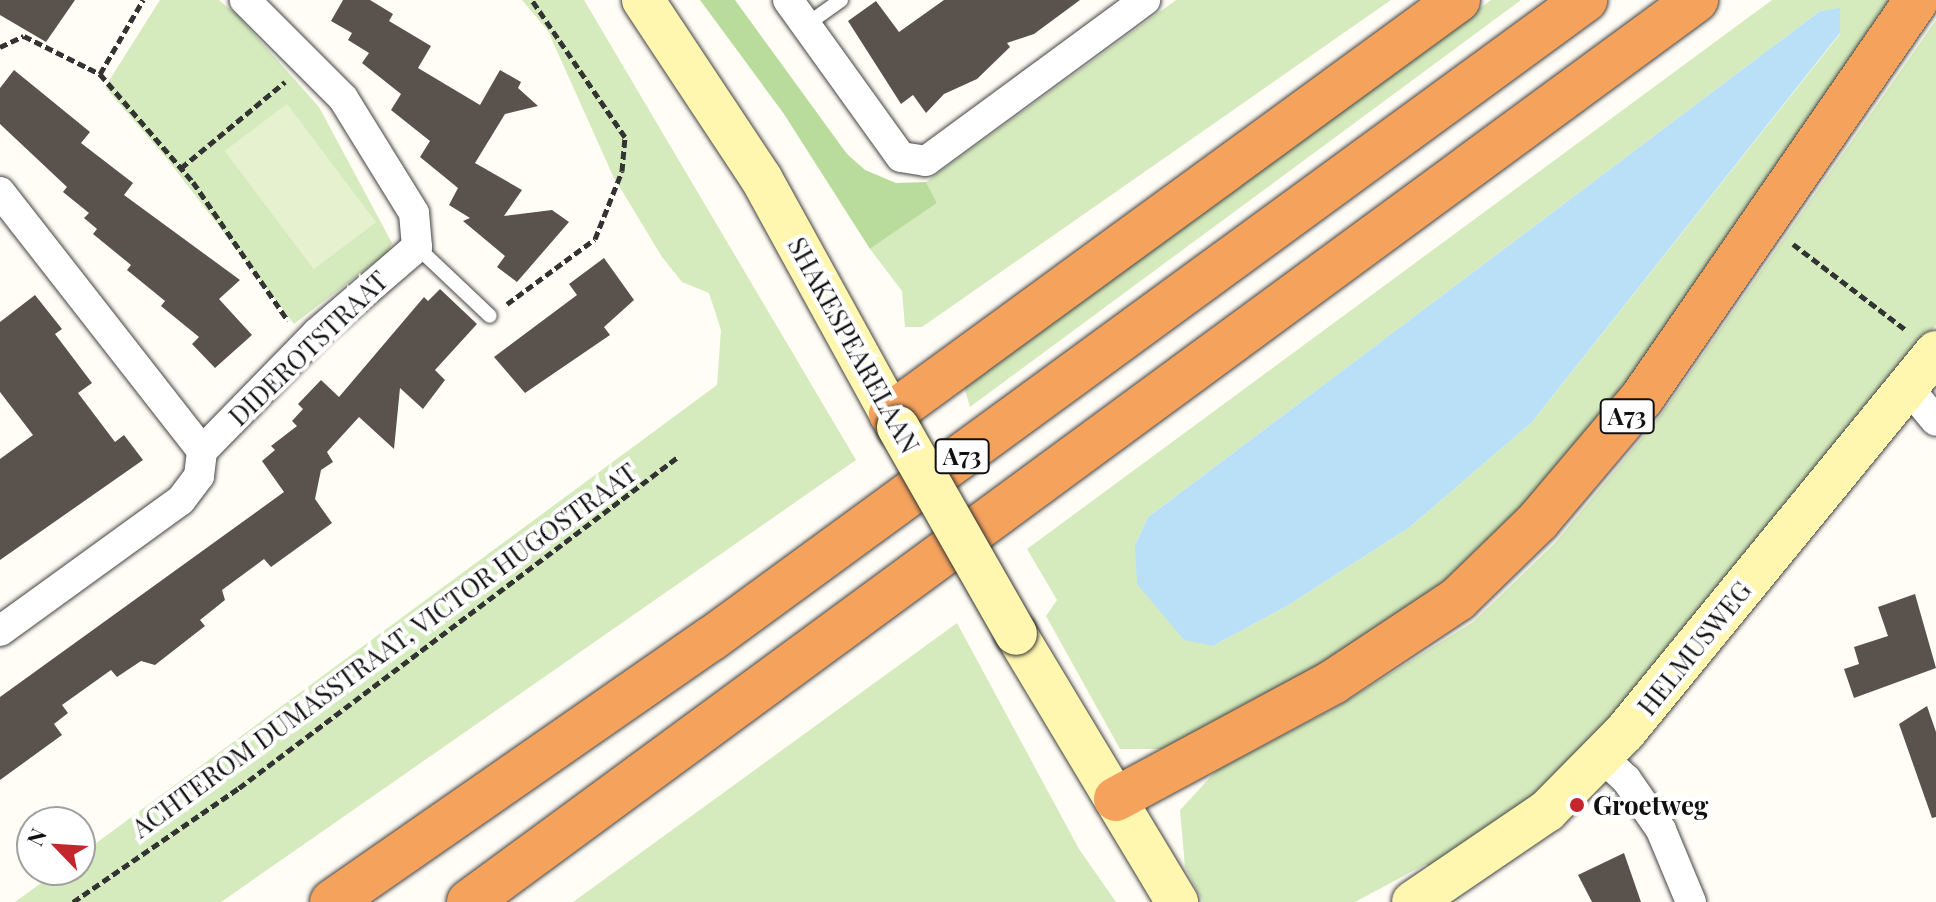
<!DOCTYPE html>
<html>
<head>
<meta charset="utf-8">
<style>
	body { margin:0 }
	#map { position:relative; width:1936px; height:902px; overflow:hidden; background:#fffdf5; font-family:"Playfair Display",serif }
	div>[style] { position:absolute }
	.green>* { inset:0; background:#d5ebbd }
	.forest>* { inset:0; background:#b9dc9c }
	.pitch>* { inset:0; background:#e6f2cf; transform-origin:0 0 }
	.water>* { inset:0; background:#b9e0f7 }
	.building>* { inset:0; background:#5a524d }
	.path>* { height:5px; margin-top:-2.5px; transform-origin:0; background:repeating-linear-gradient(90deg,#333 0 8px,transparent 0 12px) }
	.roads { filter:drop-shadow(0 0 2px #444) drop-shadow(0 0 2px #444) }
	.lane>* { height:14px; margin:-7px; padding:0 7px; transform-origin:7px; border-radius:7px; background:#fff }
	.street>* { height:30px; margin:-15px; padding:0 15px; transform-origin:15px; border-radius:15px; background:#fff }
	.secondary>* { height:42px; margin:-21px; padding:0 21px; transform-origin:21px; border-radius:21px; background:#fff6b0 }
	.highway>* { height:44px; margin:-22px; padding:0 22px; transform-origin:22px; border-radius:22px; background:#f5a25d }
	.bridges { filter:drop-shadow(0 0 2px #333) drop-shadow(0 0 2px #333) }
	.secondary-bridge>* { height:42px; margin:-21px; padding:0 21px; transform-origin:21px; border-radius:21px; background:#fff6b0 }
	.dots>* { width:22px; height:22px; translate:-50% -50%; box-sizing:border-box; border:4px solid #fff; border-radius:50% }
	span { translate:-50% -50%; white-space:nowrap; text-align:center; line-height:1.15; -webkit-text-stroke:8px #fff; paint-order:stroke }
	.shield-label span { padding:2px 6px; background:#fff; border:2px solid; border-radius:6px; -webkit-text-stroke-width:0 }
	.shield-label { font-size:24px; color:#111; font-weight:700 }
	.street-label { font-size:26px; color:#111 }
	.poi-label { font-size:26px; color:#111; font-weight:700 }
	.left { translate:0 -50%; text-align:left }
	.north { position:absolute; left:16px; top:806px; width:80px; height:80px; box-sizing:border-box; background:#fff; border:2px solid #a0a0a0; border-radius:50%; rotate:295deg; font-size:22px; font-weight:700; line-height:32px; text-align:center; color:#111 }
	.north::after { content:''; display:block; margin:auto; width:28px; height:36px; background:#c4262e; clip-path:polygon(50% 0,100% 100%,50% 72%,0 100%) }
</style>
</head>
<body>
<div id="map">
	<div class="green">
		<div style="clip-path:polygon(160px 0,219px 0,239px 17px,319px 107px,392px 243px,388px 252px,294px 324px,168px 160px,105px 87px)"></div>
		<div style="clip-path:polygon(522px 0,584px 0,856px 460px,221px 902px,15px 902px,59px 870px,80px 870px,80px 855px,717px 385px,721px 330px,709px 293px,682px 282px,662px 257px,613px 176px,548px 31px)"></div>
		<div style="clip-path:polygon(1176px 0,1391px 0,922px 327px,905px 327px,902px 291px,870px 249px,937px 203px,926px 182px)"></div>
		<div style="clip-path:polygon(1491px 0,1521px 0,970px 407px,963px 383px)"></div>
		<div style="clip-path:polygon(evenodd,1772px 0,1897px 0,1627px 389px,1528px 508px,1445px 585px,1324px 664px,1170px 749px,1120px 749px,1046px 616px,1057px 600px,1027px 549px,1772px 0,1840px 9px,1840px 34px,1532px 422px,1410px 527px,1287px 606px,1213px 646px,1135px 545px,1148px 517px,1820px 11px,1840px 9px)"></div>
		<div style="clip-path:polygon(1936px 20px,1936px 325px,1610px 724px,1534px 798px,1433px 873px,1426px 864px,1355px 902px,1203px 902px,1185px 867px,1180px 810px,1217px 770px,1340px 705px,1473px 622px,1555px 543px,1661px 415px)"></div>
		<div style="clip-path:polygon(957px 623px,1079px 849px,1116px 902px,573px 902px)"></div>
	</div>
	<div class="forest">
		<div style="clip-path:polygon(700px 0,735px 0,847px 154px,865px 170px,896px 183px,926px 182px,937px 203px,870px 249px,784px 114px)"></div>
	</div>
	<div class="pitch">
		<div style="left:287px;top:104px;width:148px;height:78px;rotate:53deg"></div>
	</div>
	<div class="water">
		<div style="clip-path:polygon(1840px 8px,1840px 33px,1532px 422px,1410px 527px,1287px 606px,1213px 646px,1184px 640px,1137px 584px,1135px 545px,1148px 517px,1820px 11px)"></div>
	</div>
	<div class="building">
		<div style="clip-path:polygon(0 0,75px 0,46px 42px,0 15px)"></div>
		<div style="clip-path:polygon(343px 0,370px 0,393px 14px,389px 21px,431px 46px,418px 68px,480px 105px,500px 70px,521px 82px,518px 88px,538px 106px,505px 114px,475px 163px,522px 190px,504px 216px,552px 210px,569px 222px,517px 282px,497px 267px,505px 256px,463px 221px,470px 218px,449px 205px,458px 188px,420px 157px,430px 141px,391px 110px,401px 94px,362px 63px,369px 53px,348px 40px,352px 33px,331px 21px)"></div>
		<div style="clip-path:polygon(944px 0,1080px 0,1034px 34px,1007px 43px,1010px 47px,977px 79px,944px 94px,926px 113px,913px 95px,901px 104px,848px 21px,876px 1px,899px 32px)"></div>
		<div style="clip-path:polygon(14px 70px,90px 132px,81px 143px,133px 183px,124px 195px,240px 280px,219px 299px,252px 335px,215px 368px,192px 344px,199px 337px,161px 306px,165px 301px,127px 270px,131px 265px,93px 234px,97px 229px,84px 218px,89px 213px,63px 192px,67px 187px,0 124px,0 88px)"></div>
		<div style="clip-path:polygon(604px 258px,634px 300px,604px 327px,610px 335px,525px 393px,494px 357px,577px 295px,569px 284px)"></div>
		<div style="clip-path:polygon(440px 289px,477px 324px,435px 370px,445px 380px,423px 409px,400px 388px,394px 449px,359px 417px,327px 452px,333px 462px,321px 470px,315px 499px,332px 523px,271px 567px,264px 559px,222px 590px,225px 600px,200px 620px,205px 626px,155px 665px,141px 661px,117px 677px,111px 670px,62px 705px,68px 713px,54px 724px,62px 735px,0 780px,0 697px,284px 492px,262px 461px,275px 450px,271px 446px,297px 426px,292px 421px,303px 409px,298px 404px,321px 380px,339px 397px,424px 297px,428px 301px)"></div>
		<div style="clip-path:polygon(35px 295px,62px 329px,55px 334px,92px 383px,78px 393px,115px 442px,124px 435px,143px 460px,0 560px,0 459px,33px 435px,0 392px,0 322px)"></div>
		<div style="clip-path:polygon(1915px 594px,1936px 668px,1854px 698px,1844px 669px,1859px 664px,1854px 647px,1888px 636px,1878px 607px)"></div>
		<div style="clip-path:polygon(1927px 706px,1936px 732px,1936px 817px,1932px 818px,1899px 724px)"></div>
		<div style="clip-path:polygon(1624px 853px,1641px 902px,1592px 902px,1578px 875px)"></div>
	</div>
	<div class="path">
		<div style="left:0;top:47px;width:26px;rotate:-25deg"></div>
		<div style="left:24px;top:36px;width:85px;rotate:26.6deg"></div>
		<div style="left:100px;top:74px;width:143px;rotate:49.3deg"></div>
		<div style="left:193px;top:182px;width:168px;rotate:55.6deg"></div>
		<div style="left:100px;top:74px;width:86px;rotate:-59.8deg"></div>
		<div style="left:181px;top:168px;width:135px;rotate:-39.6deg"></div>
		<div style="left:1793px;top:244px;width:142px;rotate:37.3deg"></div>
		<div style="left:507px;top:304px;width:109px;rotate:-36.5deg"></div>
		<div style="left:595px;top:239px;width:73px;rotate:-68.3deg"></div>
		<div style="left:622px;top:171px;width:34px;rotate:-85deg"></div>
		<div style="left:625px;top:137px;width:166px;rotate:-124.2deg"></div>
		<div style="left:73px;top:902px;width:201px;rotate:-34.5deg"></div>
		<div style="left:239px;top:788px;width:550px;rotate:-37.02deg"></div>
	</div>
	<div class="roads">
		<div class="lane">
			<div style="left:806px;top:25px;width:43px;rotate:-35.5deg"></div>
			<div style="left:417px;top:247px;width:100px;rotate:43.4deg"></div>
		</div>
		<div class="street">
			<div style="left:788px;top:0;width:193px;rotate:54.3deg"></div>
			<div style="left:901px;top:157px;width:25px;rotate:9deg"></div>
			<div style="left:926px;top:161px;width:272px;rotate:-36.3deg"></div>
			<div style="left:0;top:192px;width:328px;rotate:52deg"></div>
			<div style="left:1907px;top:386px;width:45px;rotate:50.4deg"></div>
			<div style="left:202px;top:451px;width:165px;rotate:-45.7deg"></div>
			<div style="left:317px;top:333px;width:132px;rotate:-40.7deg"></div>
			<div style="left:417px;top:247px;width:34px;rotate:-95deg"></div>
			<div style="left:414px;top:213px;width:135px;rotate:-121.7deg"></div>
			<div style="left:343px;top:98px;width:139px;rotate:-135deg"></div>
			<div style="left:0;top:631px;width:223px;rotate:-35.9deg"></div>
			<div style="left:181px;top:500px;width:30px;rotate:-53deg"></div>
			<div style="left:199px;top:476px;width:25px;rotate:-83deg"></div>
			<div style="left:1601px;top:756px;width:34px;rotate:43deg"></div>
			<div style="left:1626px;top:779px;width:62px;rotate:55.5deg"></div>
			<div style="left:1661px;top:830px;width:78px;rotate:67.4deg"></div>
		</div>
		<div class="secondary">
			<div style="left:643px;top:0;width:214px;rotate:56.5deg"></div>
			<div style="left:761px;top:178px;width:284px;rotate:61.2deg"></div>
			<div style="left:1016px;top:634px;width:313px;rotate:59deg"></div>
			<div style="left:1413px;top:902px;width:162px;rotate:-34.2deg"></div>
			<div style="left:1547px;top:811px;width:111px;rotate:-45.4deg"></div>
			<div style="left:1625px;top:732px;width:491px;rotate:-50.7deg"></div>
		</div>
		<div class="highway">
			<div style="left:891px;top:414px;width:702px;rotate:-36.14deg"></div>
			<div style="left:1116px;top:799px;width:247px;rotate:-28.3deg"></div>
			<div style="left:1333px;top:682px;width:150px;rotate:-33.6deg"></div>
			<div style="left:1458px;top:599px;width:112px;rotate:-44.3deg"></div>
			<div style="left:1538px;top:521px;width:161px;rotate:-49.8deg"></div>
			<div style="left:1642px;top:398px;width:484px;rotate:-55.4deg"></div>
			<div style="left:332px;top:902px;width:461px;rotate:-34.8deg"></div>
			<div style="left:711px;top:639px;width:1083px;rotate:-36.17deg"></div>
			<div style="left:469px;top:902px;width:1523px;rotate:-36.32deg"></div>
		</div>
	</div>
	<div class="bridges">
		<div class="secondary-bridge">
			<div style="left:898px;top:427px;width:238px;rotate:60.3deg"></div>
		</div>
	</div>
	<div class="dots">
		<div style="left:1577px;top:805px;background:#c4262e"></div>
	</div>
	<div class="shield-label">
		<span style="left:1627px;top:416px">A73</span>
		<span style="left:962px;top:456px">A73</span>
	</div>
	<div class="street-label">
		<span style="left:854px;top:345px;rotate:61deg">SHAKESPEARELAAN</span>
		<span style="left:308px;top:348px;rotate:-44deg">DIDEROTSTRAAT</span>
		<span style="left:1694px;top:648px;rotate:-51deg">HELMUSWEG</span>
		<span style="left:384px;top:650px;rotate:-36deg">ACHTEROM DUMASSTRAAT, VICTOR HUGOSTRAAT</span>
	</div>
	<div class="poi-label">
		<span class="left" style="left:1593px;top:805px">Groetweg</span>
	</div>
	<div class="north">N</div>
</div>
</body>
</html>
